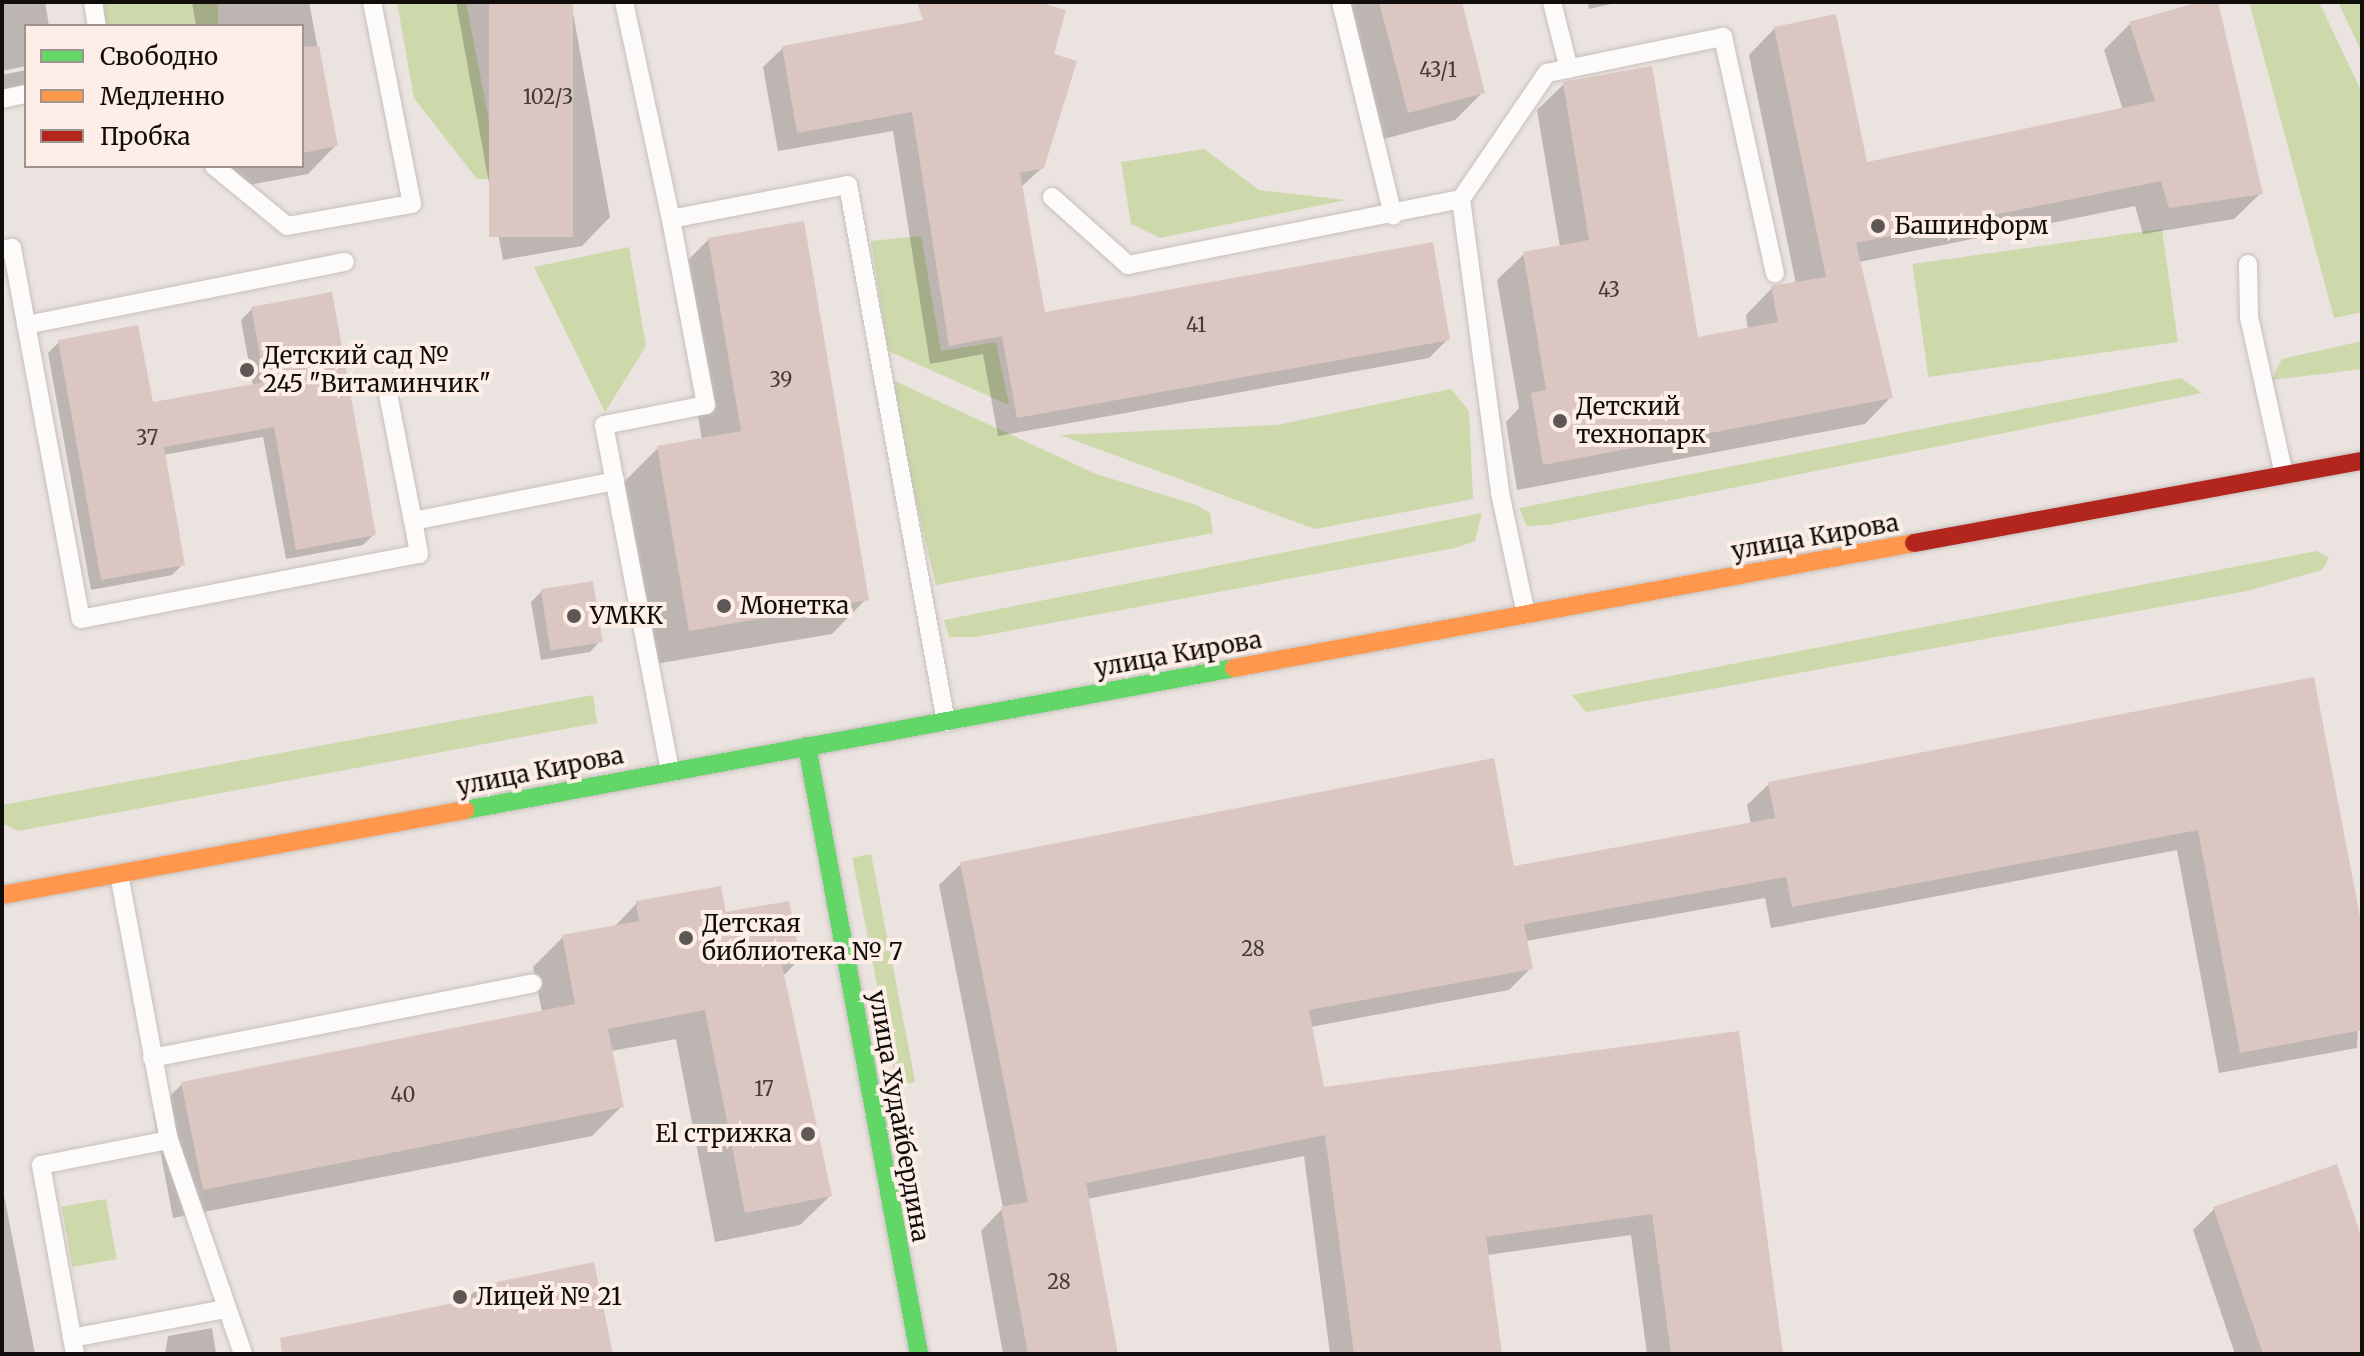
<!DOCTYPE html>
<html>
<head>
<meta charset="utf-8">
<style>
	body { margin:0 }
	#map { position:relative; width:2364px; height:1356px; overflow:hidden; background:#ebe3df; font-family:Merriweather,serif }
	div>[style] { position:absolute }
	.green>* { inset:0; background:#cdd8ab; transform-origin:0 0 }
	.shadow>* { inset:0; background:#0003 }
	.building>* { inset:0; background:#dcc6c2; transform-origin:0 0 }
	.roads { filter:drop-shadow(0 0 2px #c6c0bd) drop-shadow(0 0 2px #c6c0bd) }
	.lane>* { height:18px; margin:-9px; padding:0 9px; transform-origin:9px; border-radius:9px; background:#fcfbfa }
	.fast>* { height:18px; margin:-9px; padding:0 9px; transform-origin:9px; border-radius:9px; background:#63d668 }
	.slow>* { height:18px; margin:-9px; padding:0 9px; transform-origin:9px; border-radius:9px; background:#ff974d }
	.jam>* { height:18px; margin:-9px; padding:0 9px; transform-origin:9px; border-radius:9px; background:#b3261e }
	.dots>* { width:22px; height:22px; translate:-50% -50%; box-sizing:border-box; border:4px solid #fdefe7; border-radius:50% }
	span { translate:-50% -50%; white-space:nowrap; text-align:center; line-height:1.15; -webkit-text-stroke:8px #fdefe7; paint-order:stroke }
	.number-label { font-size:20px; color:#443b38 }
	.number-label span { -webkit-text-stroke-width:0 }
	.poi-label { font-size:24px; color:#110d0a }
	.left { translate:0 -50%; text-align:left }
	.right { translate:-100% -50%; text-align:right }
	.street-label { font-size:24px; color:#110d0a }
	.frame { position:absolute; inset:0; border:4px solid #110d0a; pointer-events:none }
	.legend { position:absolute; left:24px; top:24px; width:280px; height:144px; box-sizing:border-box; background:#fdefe7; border:2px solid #9f958f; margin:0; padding:10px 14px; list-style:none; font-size:24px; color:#110d0a }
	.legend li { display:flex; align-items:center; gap:16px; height:40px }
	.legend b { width:40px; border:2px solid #9f958f }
</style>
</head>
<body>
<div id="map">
	<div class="green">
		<div style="left:104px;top:2px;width:114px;height:24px"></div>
		<div style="clip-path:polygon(397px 2px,466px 2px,500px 179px,477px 179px,414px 98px)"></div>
		<div style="clip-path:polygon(2249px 2px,2319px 2px,2362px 93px,2362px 312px,2334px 318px)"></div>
		<div style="clip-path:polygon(2338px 2px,2362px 2px,2362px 53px)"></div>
		<div style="clip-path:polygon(1204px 149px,1259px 190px,1346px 200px,1160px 238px,1131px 224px,1121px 162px)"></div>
		<div style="left:2162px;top:229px;width:114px;height:252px;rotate:82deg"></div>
		<div style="clip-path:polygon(921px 236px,941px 351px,996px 342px,1009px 405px,888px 351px,871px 241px)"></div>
		<div style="clip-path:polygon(629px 247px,646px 346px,605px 412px,534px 267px)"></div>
		<div style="clip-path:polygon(2362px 341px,2362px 369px,2271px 380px,2282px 359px)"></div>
		<div style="clip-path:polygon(886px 377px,1096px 474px,1197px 505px,1210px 513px,1213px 533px,936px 585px)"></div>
		<div style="clip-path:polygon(2181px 378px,2202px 393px,1548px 525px,1527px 526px,1519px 508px)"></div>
		<div style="clip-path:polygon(1451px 389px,1469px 411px,1473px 499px,1315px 529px,1060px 435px,1277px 425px)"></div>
		<div style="clip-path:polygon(1482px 513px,1475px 541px,1455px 548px,976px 637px,949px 637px,944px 620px)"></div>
		<div style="clip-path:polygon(2317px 551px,2329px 558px,2322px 570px,2247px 591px,1586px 712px,1572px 695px)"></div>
		<div style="clip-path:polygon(593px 695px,597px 723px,18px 831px,2px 823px,2px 805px)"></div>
		<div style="left:871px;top:854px;width:232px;height:19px;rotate:79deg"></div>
		<div style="left:106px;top:1199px;width:61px;height:45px;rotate:80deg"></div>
	</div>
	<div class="shadow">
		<div style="clip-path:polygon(2px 2px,45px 2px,49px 26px,26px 26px,26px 66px,2px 71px)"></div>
		<div style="clip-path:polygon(192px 2px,309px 2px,336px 145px,308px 174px,227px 189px,223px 166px,302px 166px,302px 26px,196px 26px)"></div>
		<div style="clip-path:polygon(456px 2px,571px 2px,610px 217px,582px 246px,503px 260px)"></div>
		<div style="clip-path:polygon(1344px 2px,1460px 2px,1483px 92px,1455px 120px,1380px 140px)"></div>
		<div style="clip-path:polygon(1588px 2px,1620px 2px,1589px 9px)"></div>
		<div style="clip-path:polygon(2215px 2px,2261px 193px,2234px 219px,2143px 234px,2135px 206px,1859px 262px,1891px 397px,1865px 424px,1517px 490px,1506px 422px,1519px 408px,1497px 280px,1524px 254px,1560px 247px,1537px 110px,1564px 84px,1696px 339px,1748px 330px,1746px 315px,1772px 288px,1796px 284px,1749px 55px,1775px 28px,1865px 164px,2123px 110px,2104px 50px,2130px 24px)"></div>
		<div style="clip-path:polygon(783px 48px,1051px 55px,1043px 167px,1021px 187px,1043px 314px,1448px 339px,1429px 358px,998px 436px,983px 354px,930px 364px,893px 131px,778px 151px,763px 67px)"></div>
		<div style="clip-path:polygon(26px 70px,26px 90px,2px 95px,2px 75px)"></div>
		<div style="clip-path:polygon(709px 239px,866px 599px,832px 634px,655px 664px,624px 482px,658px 448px,702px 440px,674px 274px)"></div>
		<div style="clip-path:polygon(252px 309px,374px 534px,363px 545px,286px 559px,263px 437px,163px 455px,183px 564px,172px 575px,91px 590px,48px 353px,59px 342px,151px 405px,253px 386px,241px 320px)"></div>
		<div style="clip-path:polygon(542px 591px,600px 641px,590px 652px,541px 660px,531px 602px)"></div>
		<div style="clip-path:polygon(2313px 680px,2362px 938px,2357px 1048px,2219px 1073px,2177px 850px,1771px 928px,1765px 898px,1526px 941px,1531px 968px,1509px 990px,1310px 1027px,1323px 1090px,1738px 1033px,1781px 1354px,1647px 1354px,1631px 1235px,1487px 1255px,1500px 1354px,1330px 1354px,1304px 1156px,1087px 1199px,1116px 1354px,1003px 1354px,981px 1231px,1003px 1208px,939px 885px,961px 864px,1512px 868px,1751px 825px,1747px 805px,1769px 784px)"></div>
		<div style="clip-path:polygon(637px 903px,725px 915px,798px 961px,782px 977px,830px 1196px,800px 1225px,715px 1242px,676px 1039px,611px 1051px,622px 1106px,592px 1136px,173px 1218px,153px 1113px,182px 1084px,542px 1012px,533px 967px,563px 937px,613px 928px)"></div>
		<div style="clip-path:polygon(2px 1185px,35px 1354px,2px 1354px)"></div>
		<div style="clip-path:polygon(2214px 1209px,2362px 1245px,2362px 1354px,2235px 1354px,2193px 1230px)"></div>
		<div style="clip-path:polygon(478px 1288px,611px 1354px,314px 1354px,463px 1303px)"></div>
		<div style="clip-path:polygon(212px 1328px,216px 1354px,165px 1354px,168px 1336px)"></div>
	</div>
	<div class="building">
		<div style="left:489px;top:2px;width:84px;height:235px"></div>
		<div style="clip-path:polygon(917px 2px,1038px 2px,1066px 10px,1054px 54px,1077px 61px,1044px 168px,1020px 173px,1045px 312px,1433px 242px,1450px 340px,1017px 418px,1002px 336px,949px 346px,912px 112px,797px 133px,782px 46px,923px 20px)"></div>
		<div style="clip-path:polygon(1379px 2px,1462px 2px,1485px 93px,1408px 113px)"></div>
		<div style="clip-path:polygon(2199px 2px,2218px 2px,2263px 194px,2169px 208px,2161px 181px,1856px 243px,1893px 398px,1543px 465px,1531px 393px,1546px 390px,1523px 252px,1589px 240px,1563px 82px,1652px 66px,1698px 337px,1778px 322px,1771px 286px,1826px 277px,1774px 27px,1836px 14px,1867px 162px,2155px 101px,2129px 22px)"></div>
		<div style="clip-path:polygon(319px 46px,338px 146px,302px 153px,302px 47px)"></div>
		<div style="clip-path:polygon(804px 221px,869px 600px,689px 631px,657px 446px,741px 431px,708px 238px)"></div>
		<div style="clip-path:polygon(332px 292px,376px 535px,296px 550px,274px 427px,164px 447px,185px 565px,101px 580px,58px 340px,138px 325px,153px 402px,265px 382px,251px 307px)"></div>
		<div style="left:593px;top:581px;width:62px;height:53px;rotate:81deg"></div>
		<div style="clip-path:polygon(2314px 677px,2362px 927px,2362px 1030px,2240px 1053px,2198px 830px,1792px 907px,1786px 877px,1524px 924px,1533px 969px,1309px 1010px,1324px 1087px,1739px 1031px,1783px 1354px,1671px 1354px,1652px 1214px,1486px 1237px,1502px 1354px,1354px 1354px,1325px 1135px,1086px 1183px,1118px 1354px,1028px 1354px,1001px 1207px,1028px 1202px,960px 862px,1494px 758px,1514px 866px,1775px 818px,1768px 782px)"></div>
		<div style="clip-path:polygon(721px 886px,726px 912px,789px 901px,801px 962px,782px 965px,832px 1196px,745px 1213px,705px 1010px,608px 1029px,624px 1107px,203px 1190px,181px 1082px,575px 1004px,562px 935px,639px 921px,636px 901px)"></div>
		<div style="clip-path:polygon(2337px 1164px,2362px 1239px,2362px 1354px,2263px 1354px,2213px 1207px)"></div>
		<div style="clip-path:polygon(594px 1262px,613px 1354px,282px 1354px,280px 1338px,479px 1298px,477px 1286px)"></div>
	</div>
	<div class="roads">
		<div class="lane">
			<div style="left:93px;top:2px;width:24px;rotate:81deg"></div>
			<div style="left:624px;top:2px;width:222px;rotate:77.8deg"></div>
			<div style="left:1341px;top:2px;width:220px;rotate:76.3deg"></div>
			<div style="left:1552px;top:2px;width:69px;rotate:75.8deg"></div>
			<div style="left:2px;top:99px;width:25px;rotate:-12deg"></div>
			<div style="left:214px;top:166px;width:94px;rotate:39.4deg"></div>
			<div style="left:287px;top:226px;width:127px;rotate:-10deg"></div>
			<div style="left:412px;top:204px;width:206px;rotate:-101.2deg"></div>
			<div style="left:1052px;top:197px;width:102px;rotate:41.8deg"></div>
			<div style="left:1128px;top:265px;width:339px;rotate:-11.2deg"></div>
			<div style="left:1461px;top:199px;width:297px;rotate:82.4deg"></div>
			<div style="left:1500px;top:493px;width:124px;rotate:77.9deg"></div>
			<div style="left:1461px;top:199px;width:153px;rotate:-55.7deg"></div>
			<div style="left:1547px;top:73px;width:180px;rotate:-11.6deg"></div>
			<div style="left:1723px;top:37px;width:242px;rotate:77.6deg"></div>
			<div style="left:2px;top:250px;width:10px;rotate:-11deg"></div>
			<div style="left:12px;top:248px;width:377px;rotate:79.5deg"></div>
			<div style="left:81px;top:619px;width:344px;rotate:-10.9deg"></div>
			<div style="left:419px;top:554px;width:34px;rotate:-100deg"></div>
			<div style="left:2248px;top:264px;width:53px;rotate:88.9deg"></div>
			<div style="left:2249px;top:317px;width:162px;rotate:77.5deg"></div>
			<div style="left:26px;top:325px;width:325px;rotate:-11.2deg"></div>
			<div style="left:387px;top:389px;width:135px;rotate:78.9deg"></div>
			<div style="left:413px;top:521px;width:206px;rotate:-11.2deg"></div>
			<div style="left:670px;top:771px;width:352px;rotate:-100.8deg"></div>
			<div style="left:604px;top:425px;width:104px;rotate:-11.1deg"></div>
			<div style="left:706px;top:405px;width:189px;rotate:-100.7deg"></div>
			<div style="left:671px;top:219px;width:180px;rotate:-10.9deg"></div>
			<div style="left:848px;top:185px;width:546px;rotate:79.66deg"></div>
			<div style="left:119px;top:874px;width:271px;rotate:79.4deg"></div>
			<div style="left:169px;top:1140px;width:226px;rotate:70.9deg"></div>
			<div style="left:152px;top:1058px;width:388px;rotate:-11.1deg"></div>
			<div style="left:72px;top:1338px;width:157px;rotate:-10.7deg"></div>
			<div style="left:75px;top:1354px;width:192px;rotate:-100.2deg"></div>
			<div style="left:41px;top:1165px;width:130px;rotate:-11.1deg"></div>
		</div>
		<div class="fast">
			<div style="left:807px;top:746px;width:618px;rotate:79.56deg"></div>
			<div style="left:465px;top:810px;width:782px;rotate:-10.46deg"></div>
		</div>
		<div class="slow">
			<div style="left:1234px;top:668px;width:691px;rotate:-10.42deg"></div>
			<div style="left:2px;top:895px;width:471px;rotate:-10.4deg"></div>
		</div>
		<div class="jam">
			<div style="left:1914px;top:543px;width:455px;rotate:-10.4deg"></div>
		</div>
	</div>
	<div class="dots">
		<div style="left:1878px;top:226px;background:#5d5855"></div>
		<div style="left:247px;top:370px;background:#5d5855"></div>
		<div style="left:1560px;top:421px;background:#5d5855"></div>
		<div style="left:724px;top:606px;background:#5d5855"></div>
		<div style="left:574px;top:616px;background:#5d5855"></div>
		<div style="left:686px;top:938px;background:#5d5855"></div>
		<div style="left:808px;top:1134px;background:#5d5855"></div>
		<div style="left:460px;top:1297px;background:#5d5855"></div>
	</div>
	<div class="number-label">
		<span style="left:1438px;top:69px">43/1</span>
		<span style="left:548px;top:96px">102/3</span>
		<span style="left:1609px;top:289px">43</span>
		<span style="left:1196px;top:324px">41</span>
		<span style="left:781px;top:379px">39</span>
		<span style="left:147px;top:437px">37</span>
		<span style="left:1253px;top:948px">28</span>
		<span style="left:764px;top:1088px">17</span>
		<span style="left:403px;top:1094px">40</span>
		<span style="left:1059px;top:1281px">28</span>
	</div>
	<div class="poi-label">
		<span class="left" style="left:1894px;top:226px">Башинформ</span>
		<span class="left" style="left:263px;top:370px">Детский сад №<br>245 "Витаминчик"</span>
		<span class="left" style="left:1576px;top:421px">Детский<br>технопарк</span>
		<span class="left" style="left:740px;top:606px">Монетка</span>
		<span class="left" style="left:590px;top:616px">УМКК</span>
		<span class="left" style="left:702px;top:938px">Детская<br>библиотека № 7</span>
		<span class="right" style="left:792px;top:1134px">El стрижка</span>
		<span class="left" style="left:476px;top:1297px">Лицей № 21</span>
	</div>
	<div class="street-label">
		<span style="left:1815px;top:537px;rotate:-10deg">улица Кирова</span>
		<span style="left:1178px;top:654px;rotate:-10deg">улица Кирова</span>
		<span style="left:540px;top:771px;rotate:-11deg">улица Кирова</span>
		<span style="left:899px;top:1116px;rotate:80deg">улица Худайбердина</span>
	</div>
	<div class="frame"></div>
	<ul class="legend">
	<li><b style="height:10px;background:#63d668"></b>Свободно</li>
	<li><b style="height:10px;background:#ff974d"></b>Медленно</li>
	<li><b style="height:10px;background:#b3261e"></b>Пробка</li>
	</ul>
</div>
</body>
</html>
